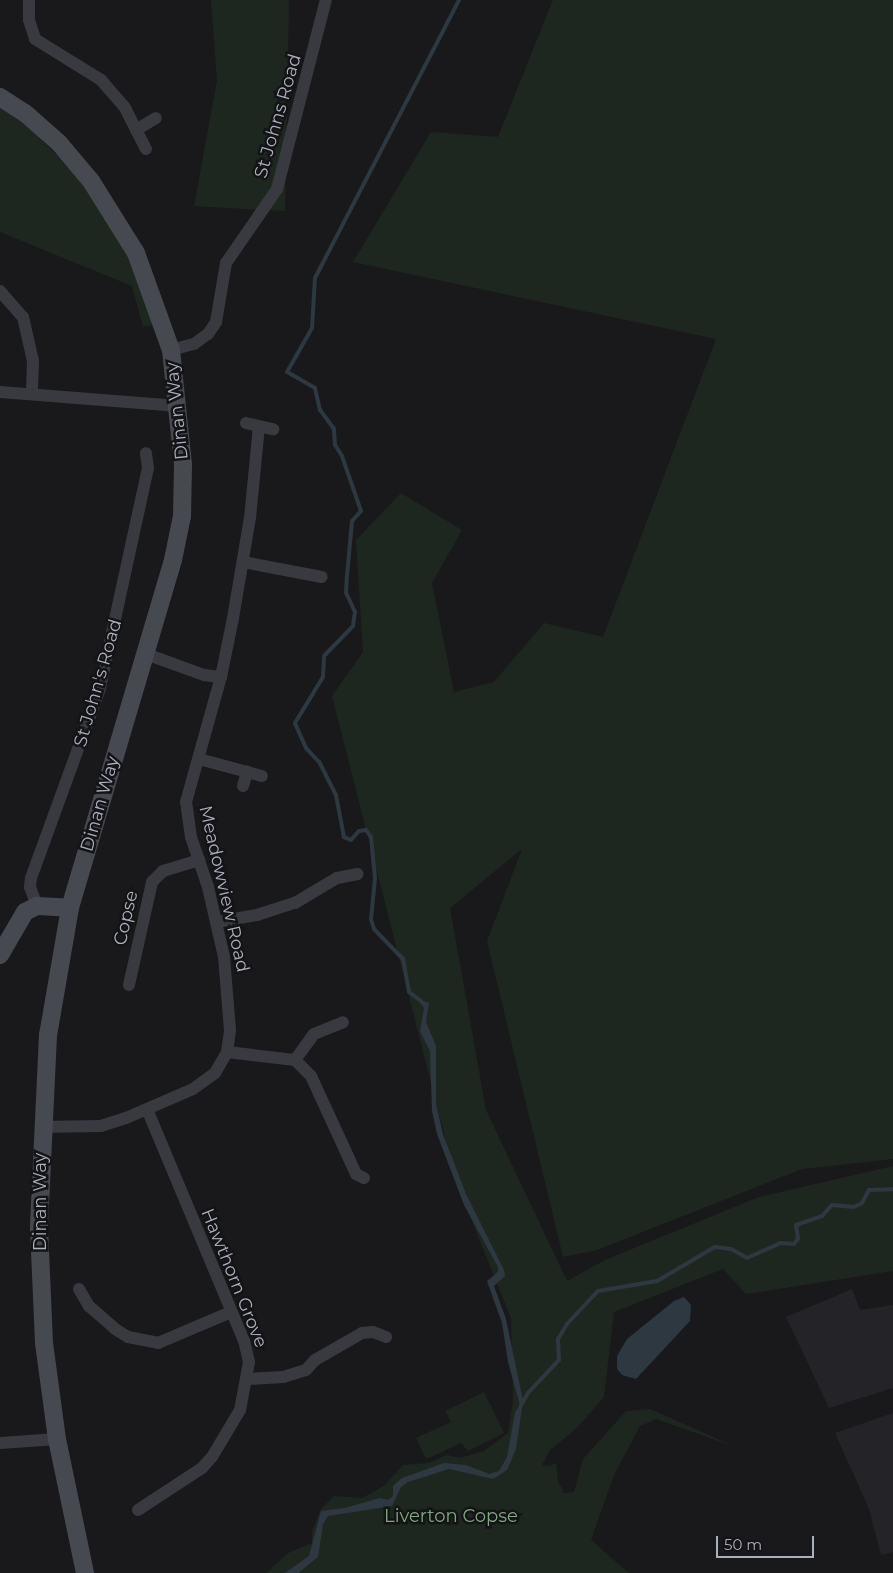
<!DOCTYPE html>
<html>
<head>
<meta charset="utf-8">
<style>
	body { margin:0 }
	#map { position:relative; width:893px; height:1573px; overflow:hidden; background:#19191b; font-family:Montserrat,sans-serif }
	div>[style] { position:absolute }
	.built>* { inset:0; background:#242428 }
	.green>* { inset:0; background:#1e271f }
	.water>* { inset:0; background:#2d3841 }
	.stream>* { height:4px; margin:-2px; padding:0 2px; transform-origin:2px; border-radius:2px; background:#2d3841 }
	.street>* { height:12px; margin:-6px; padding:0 6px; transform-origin:6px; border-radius:6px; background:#393a40 }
	.secondary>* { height:18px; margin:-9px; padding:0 9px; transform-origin:9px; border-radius:9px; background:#474951 }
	span { translate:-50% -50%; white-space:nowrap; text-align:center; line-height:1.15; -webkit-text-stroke:5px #141316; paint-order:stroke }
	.street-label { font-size:18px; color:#aaafbc }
	.park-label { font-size:18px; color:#7fa882 }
	.scale { position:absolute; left:716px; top:1536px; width:98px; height:22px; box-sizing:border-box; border:2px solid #aaafbc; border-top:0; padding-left:6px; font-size:15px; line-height:18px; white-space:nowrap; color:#aaafbc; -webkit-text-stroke:4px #141316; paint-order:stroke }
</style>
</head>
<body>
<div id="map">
	<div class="built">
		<div style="clip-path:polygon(852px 1289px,860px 1310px,893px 1305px,893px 1388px,829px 1408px,786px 1317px)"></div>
		<div style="clip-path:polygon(893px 1413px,893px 1552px,881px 1555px,869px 1509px,835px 1433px)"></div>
	</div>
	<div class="green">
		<div style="clip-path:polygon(211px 0,289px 0,285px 211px,194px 206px,217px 81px)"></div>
		<div style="clip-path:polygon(553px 0,893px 0,893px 1159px,802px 1169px,597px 1250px,563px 1257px,487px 941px,522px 849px,450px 908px,486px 1110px,567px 1281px,605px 1260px,759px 1197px,893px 1166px,893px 1271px,746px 1294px,723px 1269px,614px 1312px,604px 1397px,576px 1429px,550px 1450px,542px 1465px,550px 1466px,556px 1463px,558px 1481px,564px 1493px,574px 1492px,583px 1459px,626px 1411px,650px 1409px,733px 1446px,656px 1419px,640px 1426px,614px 1475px,591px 1540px,629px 1573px,266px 1573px,288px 1553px,312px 1543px,312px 1531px,321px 1509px,334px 1496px,362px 1498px,384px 1486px,403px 1465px,428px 1463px,447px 1455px,460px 1458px,484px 1451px,508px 1433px,513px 1401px,511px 1318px,457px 1184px,332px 696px,363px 652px,356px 540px,401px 493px,462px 530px,432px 583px,454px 692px,494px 682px,544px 623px,603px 637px,716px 339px,353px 262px,431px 132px,498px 137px)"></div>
		<div style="clip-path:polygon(0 106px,31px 129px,80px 179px,132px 258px,156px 324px,143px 327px,132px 286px,0 232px)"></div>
		<div style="clip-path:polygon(484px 1392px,504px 1433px,468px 1451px,461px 1443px,426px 1459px,416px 1438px,451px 1422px,445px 1411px)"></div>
	</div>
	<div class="water">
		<div style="clip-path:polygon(417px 999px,429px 1003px,426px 1022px,436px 1046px,436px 1103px,443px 1134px,466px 1194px,504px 1270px,505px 1276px,494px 1286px,506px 1319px,523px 1401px,516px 1449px,507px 1470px,493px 1479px,449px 1469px,408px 1482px,401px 1487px,392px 1506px,328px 1516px,323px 1524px,318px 1557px,298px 1573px,285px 1573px,309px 1556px,321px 1511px,345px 1508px,380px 1498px,388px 1500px,393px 1496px,393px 1486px,402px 1478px,444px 1463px,466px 1465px,489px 1474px,499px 1471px,507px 1457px,515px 1412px,520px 1405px,508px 1362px,502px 1323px,487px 1281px,498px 1272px,498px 1267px,464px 1205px,437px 1134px,432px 1111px,430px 1051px,420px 1031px,424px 1008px)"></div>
		<div style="clip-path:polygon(684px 1297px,691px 1305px,690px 1321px,636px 1379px,622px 1375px,617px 1369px,617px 1356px,627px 1339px,674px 1301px)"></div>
	</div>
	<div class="stream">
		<div style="left:421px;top:1001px;width:15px;rotate:-143deg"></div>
		<div style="left:409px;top:992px;width:34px;rotate:-100deg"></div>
		<div style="left:403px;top:959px;width:42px;rotate:-134deg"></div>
		<div style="left:374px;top:929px;width:10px;rotate:-107deg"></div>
		<div style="left:371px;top:919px;width:41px;rotate:-84.4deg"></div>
		<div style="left:375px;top:878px;width:41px;rotate:-95.6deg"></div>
		<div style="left:371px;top:837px;width:9px;rotate:-126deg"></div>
		<div style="left:366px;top:830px;width:7px;rotate:172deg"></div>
		<div style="left:359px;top:831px;width:12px;rotate:132deg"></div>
		<div style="left:351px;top:840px;width:8px;rotate:-157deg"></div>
		<div style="left:344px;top:837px;width:43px;rotate:-100.8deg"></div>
		<div style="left:336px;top:795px;width:37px;rotate:-117deg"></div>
		<div style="left:319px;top:762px;width:19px;rotate:-133deg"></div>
		<div style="left:306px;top:748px;width:27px;rotate:-114deg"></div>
		<div style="left:295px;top:723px;width:54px;rotate:-58.7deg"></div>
		<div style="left:323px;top:677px;width:21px;rotate:-87deg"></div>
		<div style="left:324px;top:656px;width:42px;rotate:-46deg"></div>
		<div style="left:353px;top:626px;width:14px;rotate:-82deg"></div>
		<div style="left:355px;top:612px;width:21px;rotate:-115deg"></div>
		<div style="left:346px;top:593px;width:17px;rotate:-87deg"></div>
		<div style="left:347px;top:576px;width:55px;rotate:-84.8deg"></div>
		<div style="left:352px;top:521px;width:13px;rotate:-48deg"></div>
		<div style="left:361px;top:511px;width:58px;rotate:-109.1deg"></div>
		<div style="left:342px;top:456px;width:13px;rotate:-122deg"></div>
		<div style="left:335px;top:445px;width:16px;rotate:-94deg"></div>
		<div style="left:334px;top:429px;width:24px;rotate:-126deg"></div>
		<div style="left:320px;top:410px;width:23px;rotate:-103deg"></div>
		<div style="left:315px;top:388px;width:32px;rotate:-150deg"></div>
		<div style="left:287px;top:372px;width:51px;rotate:-60.4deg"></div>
		<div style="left:312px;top:328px;width:50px;rotate:-86.6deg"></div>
		<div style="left:315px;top:278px;width:313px;rotate:-62.6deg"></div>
		<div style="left:521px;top:1405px;width:14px;rotate:-60deg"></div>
		<div style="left:528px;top:1393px;width:45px;rotate:-46.8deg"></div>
		<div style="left:559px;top:1360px;width:21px;rotate:-93deg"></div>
		<div style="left:558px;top:1339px;width:17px;rotate:-59deg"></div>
		<div style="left:567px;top:1324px;width:45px;rotate:-46.8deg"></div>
		<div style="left:598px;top:1291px;width:60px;rotate:-9.6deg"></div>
		<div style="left:657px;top:1281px;width:67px;rotate:-30.4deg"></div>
		<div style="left:715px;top:1247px;width:16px;rotate:7deg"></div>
		<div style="left:731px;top:1249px;width:18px;rotate:29deg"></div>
		<div style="left:747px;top:1258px;width:36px;rotate:-24deg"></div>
		<div style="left:780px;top:1243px;width:14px;rotate:4deg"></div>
		<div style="left:794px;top:1244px;width:6px;rotate:-51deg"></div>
		<div style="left:798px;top:1239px;width:14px;rotate:-98deg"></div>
		<div style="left:796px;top:1225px;width:28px;rotate:-19deg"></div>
		<div style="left:822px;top:1216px;width:15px;rotate:-48deg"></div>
		<div style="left:832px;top:1205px;width:22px;rotate:5deg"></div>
		<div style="left:854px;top:1207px;width:9px;rotate:-27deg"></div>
		<div style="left:862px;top:1203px;width:15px;rotate:-62deg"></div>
		<div style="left:869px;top:1190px;width:24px;rotate:-2deg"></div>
	</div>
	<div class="street">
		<div style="left:29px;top:0;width:20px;rotate:90deg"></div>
		<div style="left:29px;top:20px;width:20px;rotate:72deg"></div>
		<div style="left:35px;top:39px;width:78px;rotate:31.8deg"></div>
		<div style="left:101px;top:80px;width:37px;rotate:49deg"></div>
		<div style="left:125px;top:108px;width:46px;rotate:62.9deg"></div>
		<div style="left:136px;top:130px;width:23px;rotate:-31deg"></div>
		<div style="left:0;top:291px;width:35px;rotate:49deg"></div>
		<div style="left:23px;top:317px;width:45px;rotate:77.2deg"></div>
		<div style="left:33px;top:361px;width:33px;rotate:92deg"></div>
		<div style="left:171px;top:350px;width:24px;rotate:-15deg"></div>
		<div style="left:194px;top:344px;width:17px;rotate:-36deg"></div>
		<div style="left:208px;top:334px;width:14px;rotate:-56deg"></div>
		<div style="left:216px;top:322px;width:60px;rotate:-80.4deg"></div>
		<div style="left:226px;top:263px;width:90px;rotate:-55.4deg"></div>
		<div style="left:277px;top:189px;width:195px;rotate:-75.5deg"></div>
		<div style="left:0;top:392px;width:179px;rotate:4.5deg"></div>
		<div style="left:246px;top:423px;width:28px;rotate:13deg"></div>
		<div style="left:243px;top:562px;width:80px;rotate:10.8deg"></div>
		<div style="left:146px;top:654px;width:62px;rotate:19.9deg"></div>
		<div style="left:204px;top:675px;width:17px;rotate:7deg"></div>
		<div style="left:199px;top:759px;width:65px;rotate:15.1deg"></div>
		<div style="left:243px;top:786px;width:15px;rotate:-74deg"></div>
		<div style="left:37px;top:906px;width:20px;rotate:-110deg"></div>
		<div style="left:30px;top:887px;width:9px;rotate:-84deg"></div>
		<div style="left:31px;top:878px;width:202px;rotate:-70deg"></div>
		<div style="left:100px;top:688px;width:225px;rotate:-77.7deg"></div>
		<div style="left:148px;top:468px;width:15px;rotate:-98deg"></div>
		<div style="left:216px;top:922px;width:42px;rotate:-9.7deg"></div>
		<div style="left:257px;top:915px;width:40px;rotate:-18deg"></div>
		<div style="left:295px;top:903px;width:49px;rotate:-30.8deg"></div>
		<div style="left:337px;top:878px;width:21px;rotate:-11deg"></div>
		<div style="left:129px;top:985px;width:106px;rotate:-77.4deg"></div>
		<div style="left:152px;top:882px;width:16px;rotate:-45deg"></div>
		<div style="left:163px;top:871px;width:38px;rotate:-17deg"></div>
		<div style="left:227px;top:1052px;width:68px;rotate:6.7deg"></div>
		<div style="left:295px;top:1060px;width:23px;rotate:45deg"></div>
		<div style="left:311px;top:1076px;width:108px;rotate:65.3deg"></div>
		<div style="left:356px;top:1174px;width:9px;rotate:27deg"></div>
		<div style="left:295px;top:1060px;width:32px;rotate:-54deg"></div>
		<div style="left:314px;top:1034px;width:31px;rotate:-22deg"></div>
		<div style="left:41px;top:1127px;width:60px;rotate:-1deg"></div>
		<div style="left:101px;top:1126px;width:26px;rotate:-18deg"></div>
		<div style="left:126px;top:1118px;width:73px;rotate:-23.4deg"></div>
		<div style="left:193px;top:1089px;width:27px;rotate:-36deg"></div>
		<div style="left:215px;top:1073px;width:24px;rotate:-60deg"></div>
		<div style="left:227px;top:1052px;width:22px;rotate:-82deg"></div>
		<div style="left:230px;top:1030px;width:73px;rotate:-94.7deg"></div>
		<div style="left:224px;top:957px;width:72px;rotate:-102.9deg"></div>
		<div style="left:208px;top:887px;width:53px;rotate:-108.8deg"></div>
		<div style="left:191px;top:837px;width:35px;rotate:-98deg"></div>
		<div style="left:186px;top:802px;width:130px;rotate:-74.4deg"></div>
		<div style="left:221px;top:677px;width:60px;rotate:-78.5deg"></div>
		<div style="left:233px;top:618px;width:101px;rotate:-80.4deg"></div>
		<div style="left:250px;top:518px;width:91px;rotate:-84.4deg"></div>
		<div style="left:79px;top:1289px;width:20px;rotate:60deg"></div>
		<div style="left:89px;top:1306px;width:35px;rotate:41deg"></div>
		<div style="left:115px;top:1329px;width:15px;rotate:32deg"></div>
		<div style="left:128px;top:1337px;width:31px;rotate:11deg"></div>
		<div style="left:158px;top:1343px;width:79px;rotate:-23deg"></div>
		<div style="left:247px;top:1379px;width:36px;rotate:-3deg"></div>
		<div style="left:283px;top:1377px;width:24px;rotate:-17deg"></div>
		<div style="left:306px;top:1370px;width:13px;rotate:-48deg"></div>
		<div style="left:315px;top:1360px;width:54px;rotate:-29.9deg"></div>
		<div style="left:362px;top:1333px;width:11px;rotate:-5deg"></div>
		<div style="left:373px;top:1332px;width:14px;rotate:21deg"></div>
		<div style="left:0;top:1443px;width:57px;rotate:-4deg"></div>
		<div style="left:138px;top:1510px;width:77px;rotate:-33.3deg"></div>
		<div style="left:202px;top:1468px;width:15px;rotate:-48deg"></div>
		<div style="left:212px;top:1457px;width:55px;rotate:-59.2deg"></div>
		<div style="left:240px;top:1410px;width:49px;rotate:-79.4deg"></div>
		<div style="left:249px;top:1362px;width:22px;rotate:-103deg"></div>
		<div style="left:244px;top:1341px;width:251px;rotate:-112.7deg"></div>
	</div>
	<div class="secondary">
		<div style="left:0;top:97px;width:30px;rotate:33deg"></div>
		<div style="left:25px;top:113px;width:45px;rotate:41.4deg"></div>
		<div style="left:59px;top:143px;width:50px;rotate:49.9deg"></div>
		<div style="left:91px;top:181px;width:85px;rotate:58deg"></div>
		<div style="left:136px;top:253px;width:103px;rotate:70.2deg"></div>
		<div style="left:171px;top:350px;width:116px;rotate:84deg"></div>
		<div style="left:183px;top:465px;width:51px;rotate:91.1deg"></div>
		<div style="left:182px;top:516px;width:45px;rotate:101.6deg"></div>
		<div style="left:173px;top:560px;width:363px;rotate:106.5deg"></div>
		<div style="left:70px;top:908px;width:129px;rotate:99.8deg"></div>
		<div style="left:48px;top:1035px;width:193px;rotate:92.7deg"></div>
		<div style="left:39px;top:1228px;width:115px;rotate:87.5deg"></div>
		<div style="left:44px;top:1343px;width:97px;rotate:82.3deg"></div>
		<div style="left:57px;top:1439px;width:137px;rotate:78.2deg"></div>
		<div style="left:0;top:955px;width:50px;rotate:-59.8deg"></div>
		<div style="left:25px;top:912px;width:13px;rotate:-27deg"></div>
		<div style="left:37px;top:906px;width:33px;rotate:3deg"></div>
	</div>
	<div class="street-label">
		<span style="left:278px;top:116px;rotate:-74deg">St Johns Road</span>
		<span style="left:177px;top:411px;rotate:-96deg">Dinan Way</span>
		<span style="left:98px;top:683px;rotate:-74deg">St John's Road</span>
		<span style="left:100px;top:804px;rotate:-74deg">Dinan Way</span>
		<span style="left:224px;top:889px;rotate:77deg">Meadowview Road</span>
		<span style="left:126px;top:918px;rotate:-77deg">Copse</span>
		<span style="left:40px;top:1202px;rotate:-90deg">Dinan Way</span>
		<span style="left:234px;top:1278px;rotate:68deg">Hawthorn Grove</span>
	</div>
	<div class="park-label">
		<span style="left:451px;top:1516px">Liverton Copse</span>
	</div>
	<div class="scale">50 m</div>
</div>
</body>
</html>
